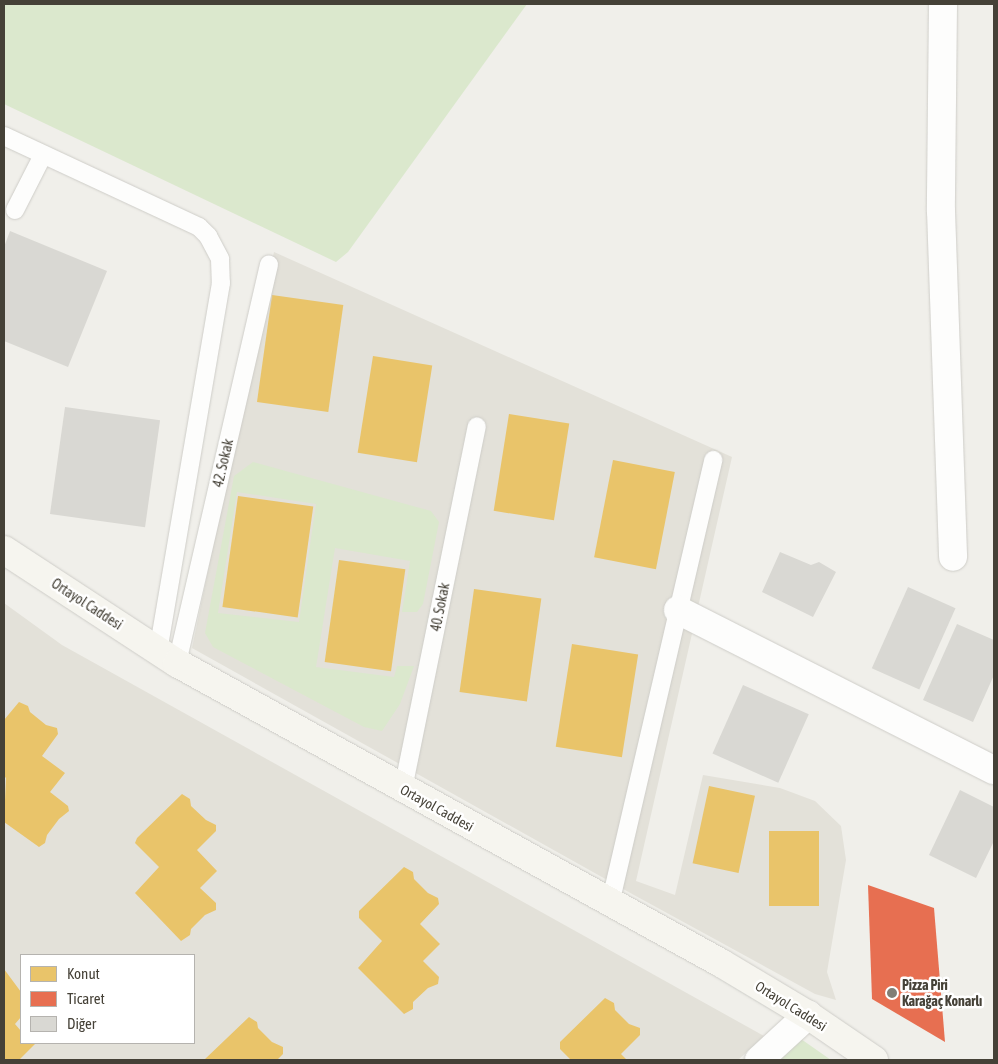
<!DOCTYPE html>
<html>
<head>
<meta charset="utf-8">
<style>
	body { margin:0 }
	#map { position:relative; width:998px; height:1064px; overflow:hidden; background:#f0efea; font-family:"Asap Condensed",sans-serif }
	div>[style] { position:absolute }
	.residential>* { inset:0; background:#e3e1d9 }
	.green>* { inset:0; background:#dbe8cd }
	.homes>* { inset:0; background:#e9c46a; transform-origin:0 0 }
	.shops>* { inset:0; background:#e76f51 }
	.building>* { inset:0; background:#d9d8d3; transform-origin:0 0 }
	.roads { filter:drop-shadow(0 0 1px #cecdc8) drop-shadow(0 0 1px #cecdc8) }
	.lane>* { height:18px; margin:-9px; padding:0 9px; transform-origin:9px; border-radius:9px; background:#fdfdfc }
	.street>* { height:28px; margin:-14px; padding:0 14px; transform-origin:14px; border-radius:14px; background:#fdfdfc }
	.secondary>* { height:28px; margin:-14px; padding:0 14px; transform-origin:14px; border-radius:14px; background:#f6f5ef }
	.dots>* { width:14px; height:14px; translate:-50% -50%; box-sizing:border-box; border:2px solid #fff; border-radius:50% }
	span { translate:-50% -50%; white-space:nowrap; text-align:center; line-height:1.15; -webkit-text-stroke:5px #fff; paint-order:stroke }
	.street-label { font-size:14px; color:#454137 }
	.poi-label { font-size:14px; color:#454137; font-weight:700 }
	.left { translate:0 -50%; text-align:left }
	.frame { position:absolute; inset:0; border:5px solid #454137; pointer-events:none }
	.legend { position:absolute; left:20px; top:954px; width:175px; height:90px; box-sizing:border-box; background:#fff; border:1px solid #b5b3af; margin:0; padding:6px 9px; list-style:none; font-size:15px; color:#454137 }
	.legend li { display:flex; align-items:center; gap:10px; height:25px }
	.legend b { width:25px; border:1px solid #b5b3af }
</style>
</head>
<body>
<div id="map">
	<div class="residential">
		<div style="clip-path:polygon(274px 252px,732px 457px,636px 881px,675px 895px,703px 775px,780px 788px,815px 801px,841px 826px,846px 860px,827px 972px,836px 1000px,815px 994px,634px 895px,192px 648px)"></div>
		<div style="clip-path:polygon(evenodd,4px 603px,62px 645px,764px 1036px,738px 1060px,4px 1060px,4px 603px,21px 955px,194px 955px,194px 1043px,21px 1043px,21px 955px)"></div>
	</div>
	<div class="green">
		<div style="clip-path:polygon(4px 4px,527px 4px,348px 252px,336px 262px,4px 104px)"></div>
		<div style="clip-path:polygon(evenodd,253px 462px,431px 511px,439px 522px,423px 604px,417px 612px,402px 612px,410px 561px,335px 548px,316px 667px,394px 677px,397px 666px,414px 666px,400px 704px,382px 731px,364px 727px,213px 647px,205px 633px,234px 476px,253px 462px,237px 492px,316px 504px,299px 622px,218px 613px,237px 492px)"></div>
		<div style="clip-path:polygon(801px 1039px,831px 1060px,779px 1060px)"></div>
	</div>
	<div class="homes">
		<div style="left:272px;top:295px;width:72px;height:108px;rotate:8deg"></div>
		<div style="left:373px;top:356px;width:60px;height:98px;rotate:9deg"></div>
		<div style="left:509px;top:414px;width:61px;height:98px;rotate:9deg"></div>
		<div style="left:613px;top:460px;width:63px;height:99px;rotate:11deg"></div>
		<div style="left:238px;top:496px;width:76px;height:112px;rotate:8deg"></div>
		<div style="left:339px;top:560px;width:67px;height:103px;rotate:8deg"></div>
		<div style="left:474px;top:589px;width:68px;height:104px;rotate:8deg"></div>
		<div style="left:572px;top:644px;width:67px;height:104px;rotate:9deg"></div>
		<div style="clip-path:polygon(19px 702px,28px 706px,30px 712px,46px 725px,57px 728px,58px 734px,42px 756px,65px 773px,50px 792px,68px 806px,69px 811px,59px 819px,47px 835px,45px 843px,39px 847px,4px 822px,6px 778px,4px 776px,4px 720px)"></div>
		<div style="left:709px;top:786px;width:47px;height:79px;rotate:12deg"></div>
		<div style="clip-path:polygon(182px 794px,190px 799px,191px 806px,206px 820px,216px 825px,216px 831px,197px 850px,217px 871px,200px 888px,216px 903px,216px 910px,205px 915px,191px 929px,190px 935px,181px 941px,135px 893px,159px 867px,135px 843px,137px 838px)"></div>
		<div style="left:819px;top:831px;width:75px;height:50px;rotate:90deg"></div>
		<div style="clip-path:polygon(404px 867px,413px 872px,414px 879px,428px 893px,438px 898px,439px 904px,420px 924px,440px 944px,423px 961px,439px 977px,438px 984px,428px 988px,413px 1002px,413px 1009px,404px 1014px,358px 968px,382px 941px,359px 918px,359px 911px)"></div>
		<div style="clip-path:polygon(4px 969px,21px 992px,21px 1017px,15px 1024px,21px 1031px,21px 1043px,35px 1044px,19px 1060px,4px 1060px)"></div>
		<div style="clip-path:polygon(605px 998px,614px 1003px,615px 1010px,629px 1024px,640px 1028px,640px 1035px,621px 1054px,627px 1060px,571px 1060px,560px 1049px,560px 1042px)"></div>
		<div style="clip-path:polygon(249px 1017px,257px 1022px,258px 1028px,272px 1042px,283px 1047px,283px 1054px,277px 1060px,204px 1060px)"></div>
	</div>
	<div class="shops">
		<div style="clip-path:polygon(868px 885px,934px 908px,945px 1042px,872px 999px)"></div>
	</div>
	<div class="building">
		<div style="clip-path:polygon(10px 231px,107px 271px,68px 367px,4px 341px,4px 247px)"></div>
		<div style="left:65px;top:407px;width:96px;height:108px;rotate:8deg"></div>
		<div style="clip-path:polygon(780px 552px,811px 565px,819px 562px,836px 572px,813px 617px,762px 592px)"></div>
		<div style="left:908px;top:587px;width:52px;height:89px;rotate:24deg"></div>
		<div style="clip-path:polygon(957px 624px,994px 640px,994px 675px,973px 722px,923px 700px)"></div>
		<div style="left:743px;top:685px;width:72px;height:75px;rotate:24deg"></div>
		<div style="clip-path:polygon(960px 790px,994px 807px,994px 841px,976px 878px,929px 855px)"></div>
	</div>
	<div class="roads">
		<div class="lane">
			<div style="left:4px;top:136px;width:215px;rotate:25deg"></div>
			<div style="left:199px;top:227px;width:13px;rotate:45deg"></div>
			<div style="left:208px;top:236px;width:26px;rotate:62deg"></div>
			<div style="left:220px;top:259px;width:24px;rotate:88deg"></div>
			<div style="left:221px;top:283px;width:372px;rotate:99.7deg"></div>
			<div style="left:15px;top:210px;width:62px;rotate:-63deg"></div>
			<div style="left:177px;top:663px;width:409px;rotate:-77deg"></div>
			<div style="left:403px;top:789px;width:370px;rotate:-78.5deg"></div>
			<div style="left:610px;top:904px;width:456px;rotate:-76.9deg"></div>
		</div>
		<div class="street">
			<div style="left:943px;top:4px;width:207px;rotate:90.6deg"></div>
			<div style="left:941px;top:211px;width:346px;rotate:88deg"></div>
			<div style="left:678px;top:610px;width:354px;rotate:26.9deg"></div>
			<div style="left:759px;top:1060px;width:67px;rotate:-42.6deg"></div>
		</div>
		<div class="secondary">
			<div style="left:4px;top:550px;width:207px;rotate:33.2deg"></div>
			<div style="left:177px;top:663px;width:621px;rotate:28.88deg"></div>
			<div style="left:721px;top:963px;width:101px;rotate:30.9deg"></div>
			<div style="left:808px;top:1015px;width:80px;rotate:34.3deg"></div>
		</div>
	</div>
	<div class="dots">
		<div style="left:892px;top:993px;background:#817e76"></div>
	</div>
	<div class="street-label">
		<span style="left:223px;top:463px;rotate:-77deg">42. Sokak</span>
		<span style="left:87px;top:604px;rotate:33deg">Ortayol Caddesi</span>
		<span style="left:440px;top:607px;rotate:-79deg">40. Sokak</span>
		<span style="left:437px;top:808px;rotate:29deg">Ortayol Caddesi</span>
		<span style="left:791px;top:1006px;rotate:32deg">Ortayol Caddesi</span>
	</div>
	<div class="poi-label">
		<span class="left" style="left:902px;top:993px">Pizza Piri<br>Karağaç Konarlı</span>
	</div>
	<div class="frame"></div>
	<ul class="legend">
	<li><b style="height:14px;background:#e9c46a"></b>Konut</li>
	<li><b style="height:14px;background:#e76f51"></b>Ticaret</li>
	<li><b style="height:14px;background:#d9d8d3"></b>Diğer</li>
	</ul>
</div>
</body>
</html>
